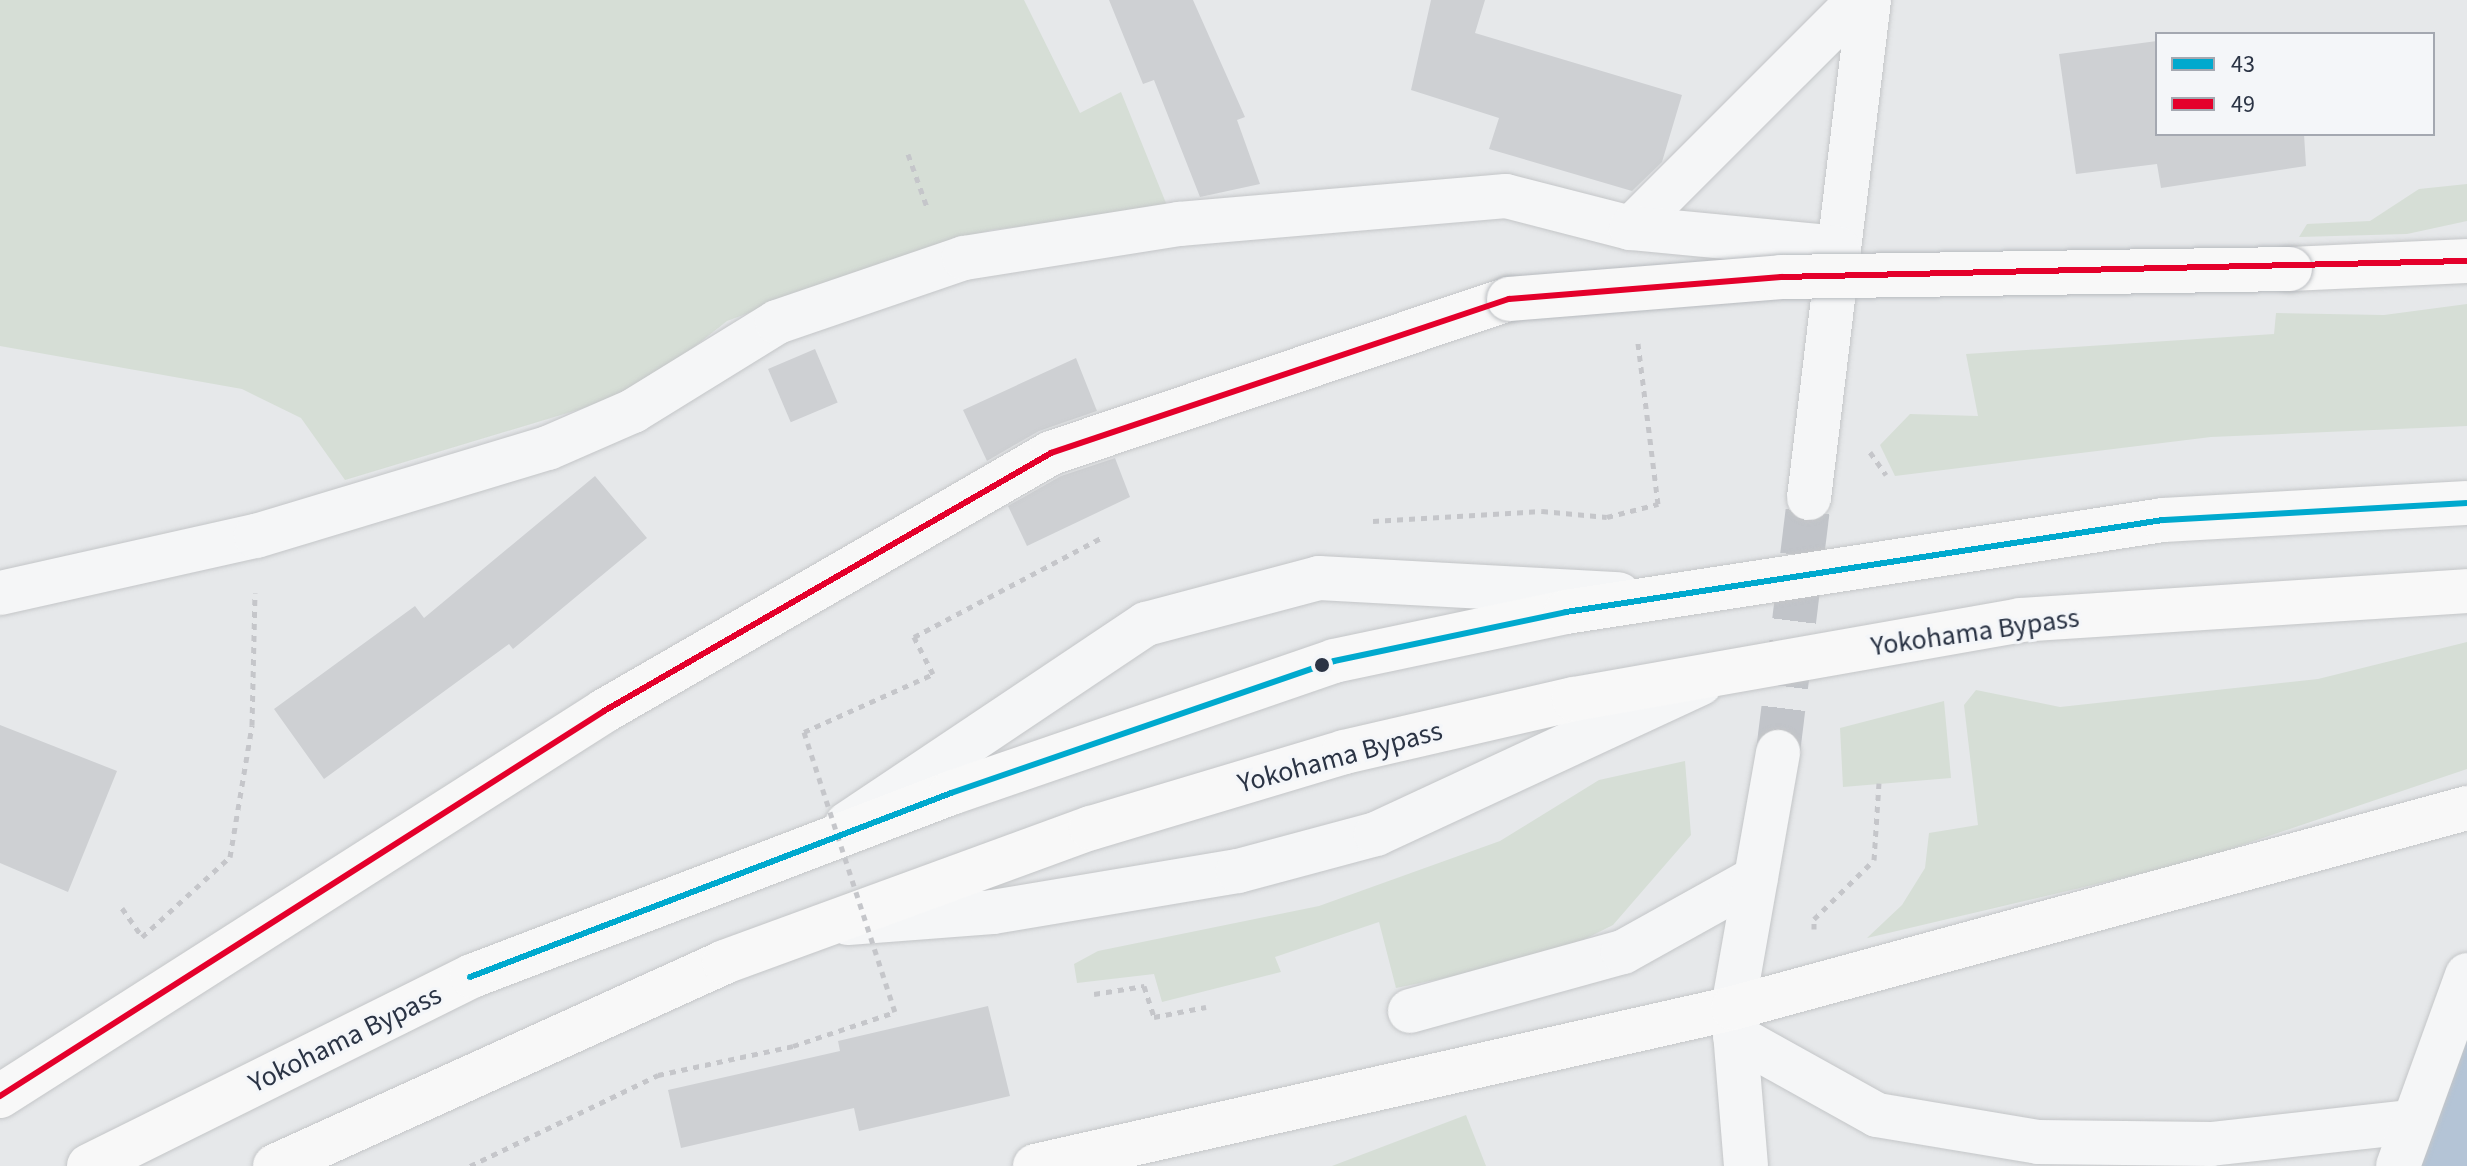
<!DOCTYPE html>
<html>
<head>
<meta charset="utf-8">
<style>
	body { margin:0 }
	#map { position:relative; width:2467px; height:1166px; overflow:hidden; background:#e6e8ea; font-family:"Source Sans 3",sans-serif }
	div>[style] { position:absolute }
	.green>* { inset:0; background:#d6ded6 }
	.river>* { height:114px; margin:-57px; padding:0 57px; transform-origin:57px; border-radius:57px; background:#b4c4d6 }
	.building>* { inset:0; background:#ced0d3; transform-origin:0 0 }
	.minor-tunnel>* { height:44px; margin-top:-22px; transform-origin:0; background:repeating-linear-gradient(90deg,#c1c4c9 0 44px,transparent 0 66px) }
	.path>* { height:5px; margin-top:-2.5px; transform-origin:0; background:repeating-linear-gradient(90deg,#c5c6ca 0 6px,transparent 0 12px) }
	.roads { filter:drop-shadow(0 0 2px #c4c6c8) drop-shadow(0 0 2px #c4c6c8) }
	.minor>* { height:44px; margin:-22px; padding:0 22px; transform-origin:22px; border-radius:22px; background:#f5f6f7 }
	.highway>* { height:44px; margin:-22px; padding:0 22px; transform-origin:22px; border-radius:22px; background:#f8f8f8 }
	.path-bridge>* { height:5px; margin-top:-2.5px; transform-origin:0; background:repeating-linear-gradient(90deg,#c5c6ca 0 6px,transparent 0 12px) }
	.bridges { filter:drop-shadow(0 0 2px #b8bbbf) drop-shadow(0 0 2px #b8bbbf) }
	.highway-bridge>* { height:44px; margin:-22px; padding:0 22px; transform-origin:22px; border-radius:22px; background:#f8f8f8 }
	.bus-1>* { height:6px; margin:-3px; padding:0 3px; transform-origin:3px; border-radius:3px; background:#00a9ce }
	.bus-2>* { height:6px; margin:-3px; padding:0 3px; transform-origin:3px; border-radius:3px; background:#e4002b }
	.dots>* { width:22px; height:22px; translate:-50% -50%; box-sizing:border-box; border:4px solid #f4f6f9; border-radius:50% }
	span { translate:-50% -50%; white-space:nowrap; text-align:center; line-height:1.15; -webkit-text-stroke:6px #f4f6f9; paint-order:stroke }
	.street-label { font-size:28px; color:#2b3445 }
	.legend { position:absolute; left:2155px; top:32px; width:280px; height:104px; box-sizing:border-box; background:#f4f6f9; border:2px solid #a4a8b1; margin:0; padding:10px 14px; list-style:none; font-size:24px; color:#2b3445 }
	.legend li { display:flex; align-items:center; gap:16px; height:40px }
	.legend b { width:40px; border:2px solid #a4a8b1 }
</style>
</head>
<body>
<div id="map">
	<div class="green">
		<div style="clip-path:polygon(0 0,1024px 0,1080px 113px,1121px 92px,1168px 208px,991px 230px,874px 266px,727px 321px,637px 392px,345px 480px,301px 418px,242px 389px,0 346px)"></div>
		<div style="clip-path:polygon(2467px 184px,2467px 221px,2407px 234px,2299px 237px,2307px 224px,2370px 221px,2419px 189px)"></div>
		<div style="clip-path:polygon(2467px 304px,2467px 426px,2211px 437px,1895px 476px,1880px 445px,1910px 414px,1978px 416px,1966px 354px,2274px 334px,2276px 313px,2384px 315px)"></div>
		<div style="clip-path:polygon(2467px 642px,2467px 769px,2195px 861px,1867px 938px,1902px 905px,1925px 868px,1929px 833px,1978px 825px,1964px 705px,1976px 690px,2060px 707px,2318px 679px)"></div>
		<div style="clip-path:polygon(1944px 701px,1951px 778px,1843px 787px,1840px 728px)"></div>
		<div style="clip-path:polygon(1685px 761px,1691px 835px,1613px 925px,1551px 956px,1396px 988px,1379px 922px,1275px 957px,1281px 972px,1162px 1002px,1154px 974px,1077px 983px,1074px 964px,1098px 951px,1319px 906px,1500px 841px,1599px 780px)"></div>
		<div style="clip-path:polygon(1466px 1115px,1486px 1166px,1332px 1166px)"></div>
	</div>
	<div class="river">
		<div style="left:2442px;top:1166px;width:74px;rotate:-70.3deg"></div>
	</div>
	<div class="building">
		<div style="clip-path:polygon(1109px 0,1193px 0,1245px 117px,1237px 120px,1260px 184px,1200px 197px,1154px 80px,1143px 84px)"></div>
		<div style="clip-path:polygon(1431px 0,1485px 0,1475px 33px,1682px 95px,1662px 162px,1632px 191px,1489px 149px,1499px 118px,1411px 90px)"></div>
		<div style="clip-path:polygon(2157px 41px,2157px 134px,2304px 134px,2306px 166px,2161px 188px,2157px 164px,2076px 174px,2059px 54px)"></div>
		<div style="left:815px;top:349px;width:58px;height:51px;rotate:67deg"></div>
		<div style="clip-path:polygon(1076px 358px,1097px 411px,1039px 431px,987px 461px,963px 410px)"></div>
		<div style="clip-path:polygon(1115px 458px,1130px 497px,1027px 546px,1008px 506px,1061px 476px)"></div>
		<div style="clip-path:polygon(595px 476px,647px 538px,513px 649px,509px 644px,324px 779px,274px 709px,415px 606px,424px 618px)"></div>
		<div style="clip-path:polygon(0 725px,117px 771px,68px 892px,0 863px)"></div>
		<div style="clip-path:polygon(988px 1006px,1010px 1096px,859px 1131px,854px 1108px,681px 1148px,668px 1090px,840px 1051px,838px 1041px)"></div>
	</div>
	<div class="minor-tunnel">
		<div style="left:1778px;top:752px;width:256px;rotate:-83deg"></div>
	</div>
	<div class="path">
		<div style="left:908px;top:154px;width:59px;rotate:70.3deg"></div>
		<div style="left:1870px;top:452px;width:28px;rotate:55deg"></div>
		<div style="left:1373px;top:521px;width:169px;rotate:-3.4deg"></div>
		<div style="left:1542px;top:511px;width:65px;rotate:5.3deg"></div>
		<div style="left:1607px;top:517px;width:53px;rotate:-14.3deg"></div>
		<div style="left:1658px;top:504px;width:162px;rotate:-97.1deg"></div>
		<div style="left:804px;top:732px;width:141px;rotate:-24.2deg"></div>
		<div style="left:933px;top:674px;width:42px;rotate:-117.2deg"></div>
		<div style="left:914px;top:637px;width:212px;rotate:-27.9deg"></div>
		<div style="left:122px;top:908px;width:35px;rotate:55deg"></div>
		<div style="left:142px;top:937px;width:119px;rotate:-42.3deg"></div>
		<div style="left:230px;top:857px;width:134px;rotate:-80.5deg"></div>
		<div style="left:252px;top:725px;width:132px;rotate:-88.7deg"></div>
		<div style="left:1814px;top:929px;width:10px;rotate:-90deg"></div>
		<div style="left:1814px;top:919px;width:84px;rotate:-44.5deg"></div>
		<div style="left:1874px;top:860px;width:77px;rotate:-86.3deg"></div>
		<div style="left:1094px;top:994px;width:51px;rotate:-9.1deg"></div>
		<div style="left:1144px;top:986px;width:33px;rotate:72deg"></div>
		<div style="left:1154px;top:1017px;width:53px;rotate:-10.9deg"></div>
		<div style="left:470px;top:1166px;width:209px;rotate:-25.8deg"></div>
		<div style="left:658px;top:1075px;width:138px;rotate:-12.1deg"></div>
		<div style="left:793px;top:1046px;width:108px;rotate:-18.4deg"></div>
	</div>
	<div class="roads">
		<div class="minor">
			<div style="left:1631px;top:228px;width:322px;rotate:-45deg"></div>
			<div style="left:1809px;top:498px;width:502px;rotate:-83.13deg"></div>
			<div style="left:0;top:593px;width:262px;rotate:-12.6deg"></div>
			<div style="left:256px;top:536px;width:305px;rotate:-16.8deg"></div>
			<div style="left:548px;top:448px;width:93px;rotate:-23.5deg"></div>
			<div style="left:633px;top:411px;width:169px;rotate:-31.7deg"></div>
			<div style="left:777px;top:322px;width:198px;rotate:-18.9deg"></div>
			<div style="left:964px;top:258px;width:218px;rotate:-9deg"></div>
			<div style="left:1179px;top:224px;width:328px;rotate:-4.9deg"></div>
			<div style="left:1506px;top:196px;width:129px;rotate:14.4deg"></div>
			<div style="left:1631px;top:228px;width:207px;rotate:5.5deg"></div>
			<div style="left:847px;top:824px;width:360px;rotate:-33.8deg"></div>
			<div style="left:1146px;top:624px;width:179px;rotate:-14.9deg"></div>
			<div style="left:1319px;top:578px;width:300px;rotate:3.1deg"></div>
			<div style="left:848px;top:923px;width:145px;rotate:-4.3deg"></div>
			<div style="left:993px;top:912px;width:248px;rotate:-9.5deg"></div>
			<div style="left:1238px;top:871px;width:143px;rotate:-15deg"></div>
			<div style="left:1376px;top:834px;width:358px;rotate:-24.9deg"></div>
			<div style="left:1410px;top:1011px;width:221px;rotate:-15.5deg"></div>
			<div style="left:1623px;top:952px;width:152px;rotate:-29.1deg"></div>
			<div style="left:1735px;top:1036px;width:162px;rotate:29.1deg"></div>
			<div style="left:1877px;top:1115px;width:163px;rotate:9.5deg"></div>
			<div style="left:2038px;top:1142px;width:173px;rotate:0.7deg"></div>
			<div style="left:2211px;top:1144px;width:201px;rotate:-6.3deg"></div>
			<div style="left:1746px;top:1166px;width:159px;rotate:-94.7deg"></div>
			<div style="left:1733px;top:1008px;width:260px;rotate:-80deg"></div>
			<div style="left:2398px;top:1166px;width:203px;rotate:-70.1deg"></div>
		</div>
		<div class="highway">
			<div style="left:2290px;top:269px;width:177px;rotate:-2.6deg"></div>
			<div style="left:0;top:1096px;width:716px;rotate:-32.51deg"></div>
			<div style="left:604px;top:711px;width:516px;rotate:-29.99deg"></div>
			<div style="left:1051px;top:453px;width:483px;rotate:-18.6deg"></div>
			<div style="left:89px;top:1166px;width:428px;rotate:-26.4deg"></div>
			<div style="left:472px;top:976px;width:513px;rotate:-20.91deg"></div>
			<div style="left:951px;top:793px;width:405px;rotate:-19deg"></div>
			<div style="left:1334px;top:661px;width:237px;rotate:-11.9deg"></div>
			<div style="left:1566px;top:612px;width:604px;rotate:-8.76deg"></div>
			<div style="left:2163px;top:520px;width:304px;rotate:-3.2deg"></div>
			<div style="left:275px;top:1166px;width:493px;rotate:-24.4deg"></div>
			<div style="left:724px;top:962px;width:391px;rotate:-20.1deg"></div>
			<div style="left:1091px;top:828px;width:264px;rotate:-16.7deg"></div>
			<div style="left:1344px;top:752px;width:236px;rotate:-13deg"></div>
			<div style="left:1574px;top:699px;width:453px;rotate:-10deg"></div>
			<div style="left:2020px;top:620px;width:448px;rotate:-3.7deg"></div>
			<div style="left:1035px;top:1166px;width:716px;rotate:-12.75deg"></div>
			<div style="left:1733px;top:1008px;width:761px;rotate:-15.24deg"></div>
		</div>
	</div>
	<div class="path-bridge">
		<div style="left:804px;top:732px;width:294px;rotate:72deg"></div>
	</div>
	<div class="bridges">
		<div class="highway-bridge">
			<div style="left:1509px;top:299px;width:273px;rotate:-4.6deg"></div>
			<div style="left:1781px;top:277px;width:509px;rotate:-0.9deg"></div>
		</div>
	</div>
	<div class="bus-1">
		<div style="left:470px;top:977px;width:515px;rotate:-20.93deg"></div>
		<div style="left:951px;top:793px;width:405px;rotate:-19deg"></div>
		<div style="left:1334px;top:661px;width:237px;rotate:-11.9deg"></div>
		<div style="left:1566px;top:612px;width:604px;rotate:-8.76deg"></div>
		<div style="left:2163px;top:520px;width:304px;rotate:-3.2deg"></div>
	</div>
	<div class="bus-2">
		<div style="left:0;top:1096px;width:716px;rotate:-32.51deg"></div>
		<div style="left:604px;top:711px;width:516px;rotate:-29.99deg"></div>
		<div style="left:1051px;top:453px;width:483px;rotate:-18.6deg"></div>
		<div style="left:1509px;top:299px;width:273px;rotate:-4.6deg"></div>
		<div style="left:1781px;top:277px;width:686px;rotate:-1.34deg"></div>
	</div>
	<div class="dots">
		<div style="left:1322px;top:665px;background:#2b3445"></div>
	</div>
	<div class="street-label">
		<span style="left:1975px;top:632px;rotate:-8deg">Yokohama Bypass</span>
		<span style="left:1340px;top:757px;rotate:-15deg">Yokohama Bypass</span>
		<span style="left:345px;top:1039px;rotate:-26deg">Yokohama Bypass</span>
	</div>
	<ul class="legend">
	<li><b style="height:10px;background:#00a9ce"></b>43</li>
	<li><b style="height:10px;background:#e4002b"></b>49</li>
	</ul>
</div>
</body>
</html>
